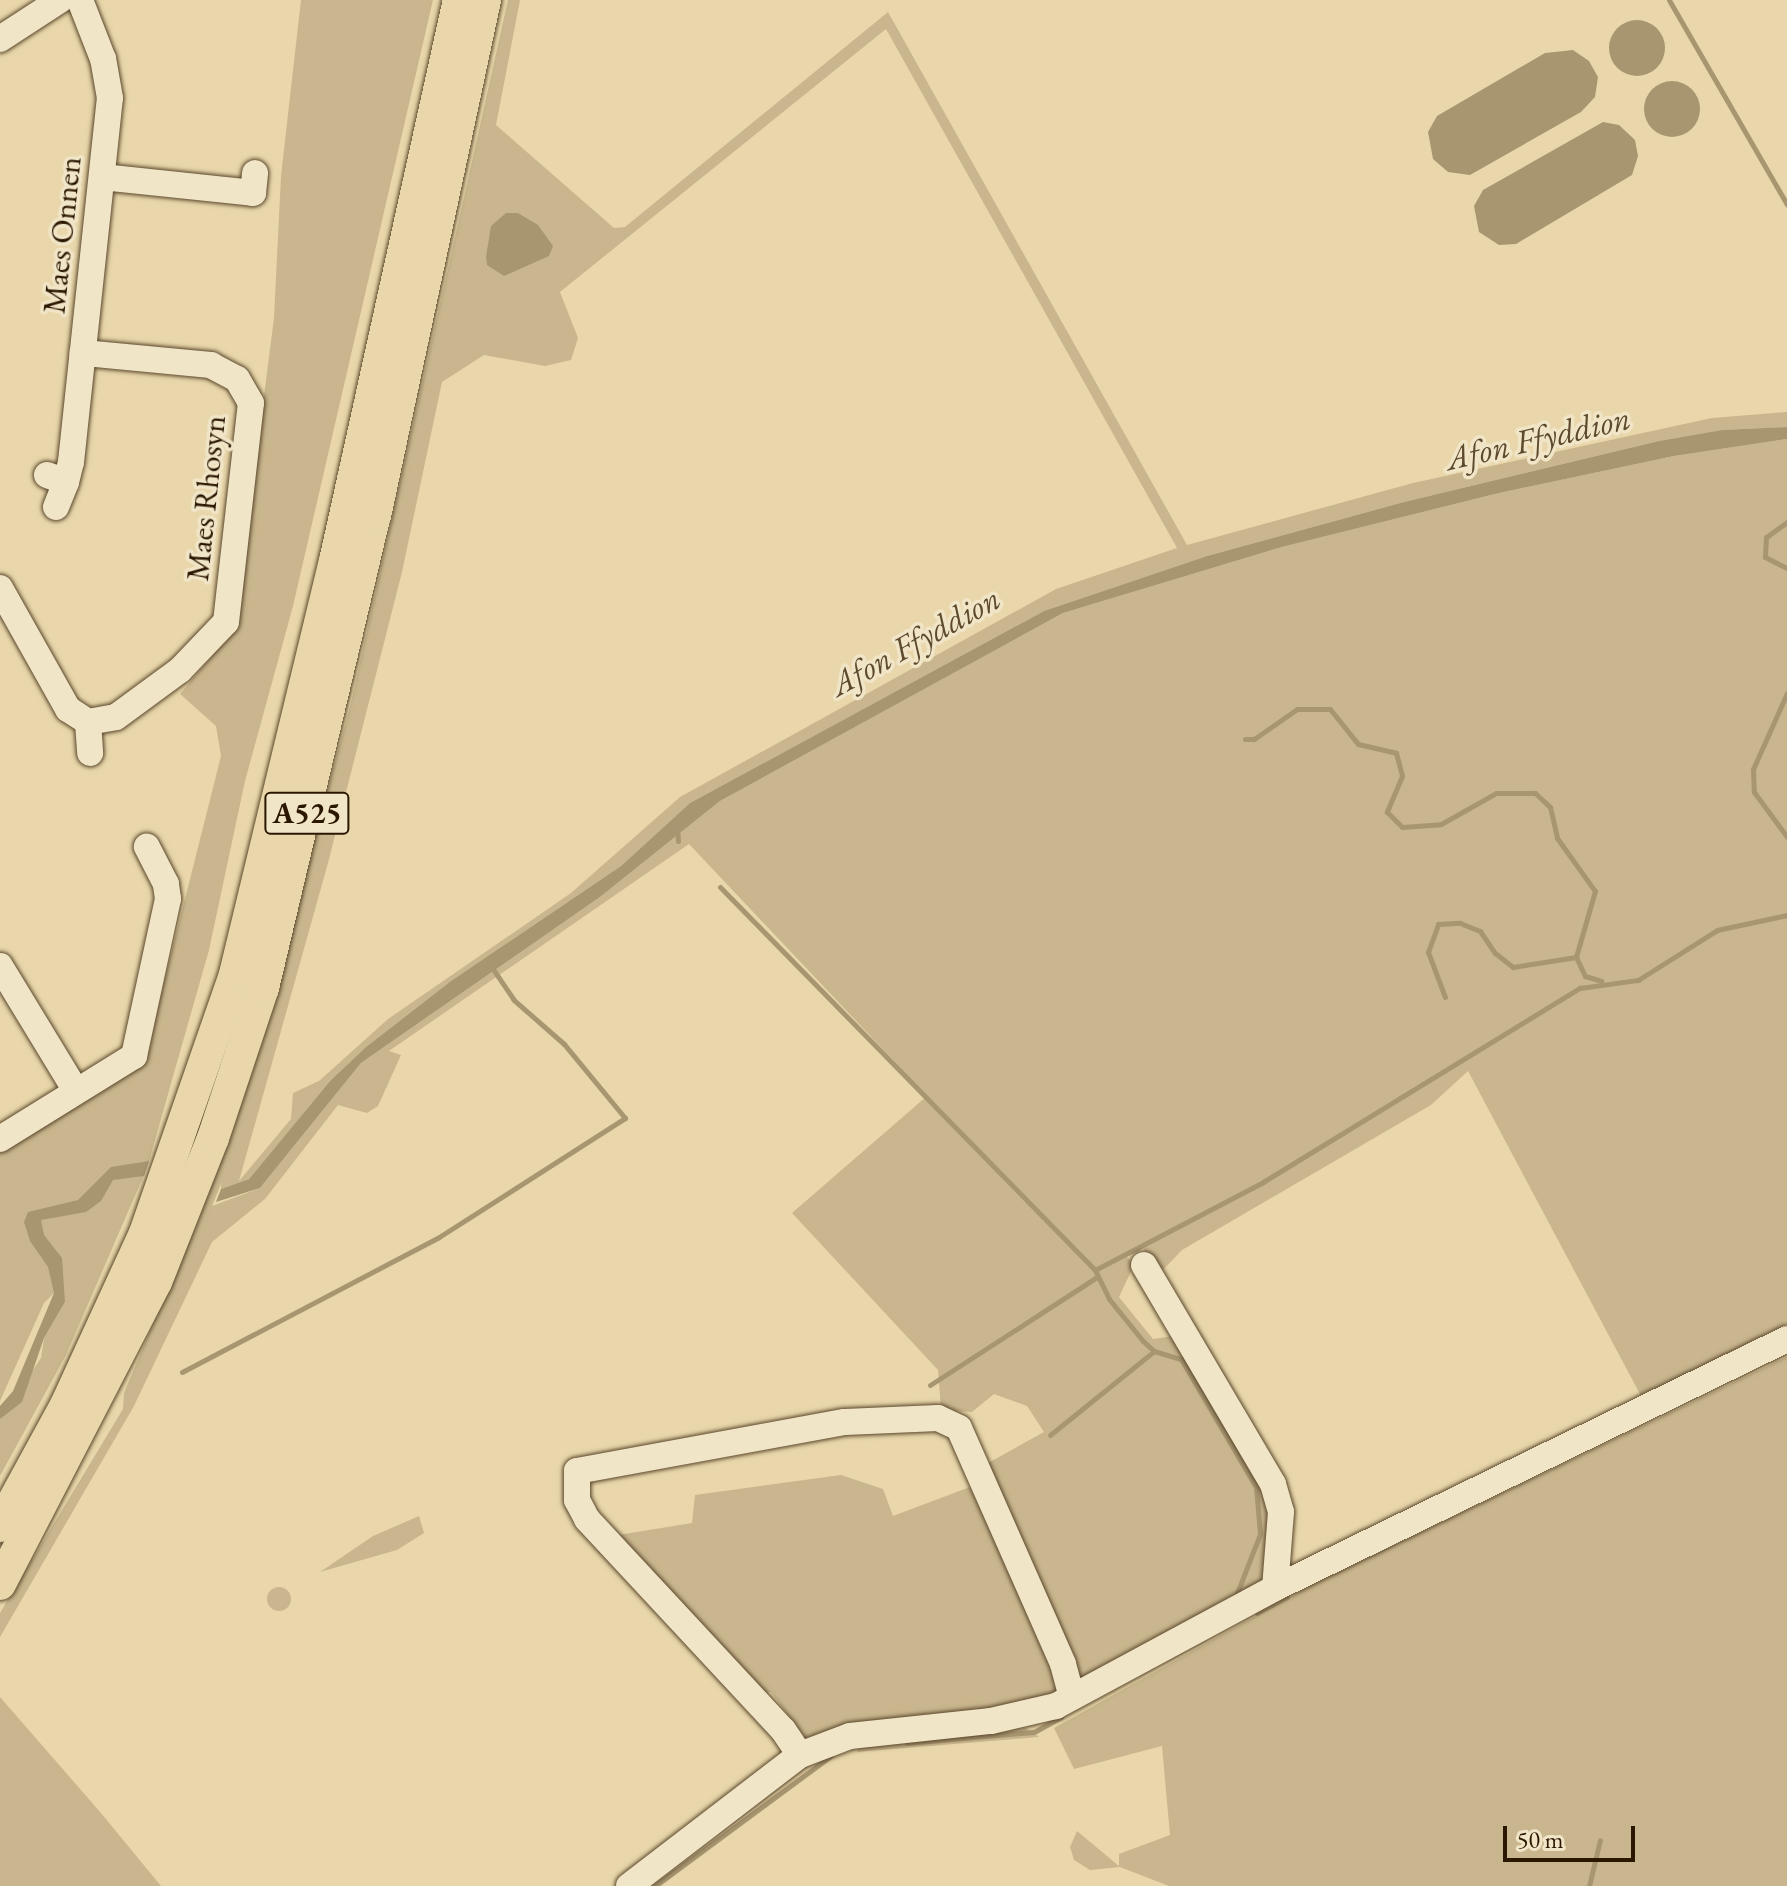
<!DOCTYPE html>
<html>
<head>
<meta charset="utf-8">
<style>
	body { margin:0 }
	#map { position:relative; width:1787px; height:1886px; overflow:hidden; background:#e9d7ab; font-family:"EB Garamond",serif }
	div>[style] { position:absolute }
	.green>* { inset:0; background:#c9b68e }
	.round { border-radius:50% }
	.water>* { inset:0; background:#a89671 }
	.stream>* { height:5px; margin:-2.5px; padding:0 2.5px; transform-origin:2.5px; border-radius:2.5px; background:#a89671 }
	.roads { filter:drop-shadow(0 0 2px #5a472b) drop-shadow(0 0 2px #5a472b) }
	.minor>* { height:26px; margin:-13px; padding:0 13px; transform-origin:13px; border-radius:13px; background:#f1e5c8 }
	.major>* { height:32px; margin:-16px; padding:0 16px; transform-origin:16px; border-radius:16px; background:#e9d7ab }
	span { translate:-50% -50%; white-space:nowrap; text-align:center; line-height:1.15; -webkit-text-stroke:7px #f1e5c8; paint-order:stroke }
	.shield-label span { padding:2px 6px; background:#f1e5c8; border:2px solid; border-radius:6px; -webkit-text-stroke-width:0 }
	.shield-label { font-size:30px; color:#2b1700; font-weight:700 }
	.street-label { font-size:32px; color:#2b1700 }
	.water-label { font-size:34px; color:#5d4a2d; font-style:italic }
	.scale { position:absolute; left:1503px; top:1826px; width:132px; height:36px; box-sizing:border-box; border:4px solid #2b1700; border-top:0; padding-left:10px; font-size:24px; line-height:28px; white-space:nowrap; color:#2b1700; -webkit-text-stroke:6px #f1e5c8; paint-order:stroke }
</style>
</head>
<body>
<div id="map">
	<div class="green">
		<div style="clip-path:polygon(301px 0,433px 0,293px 606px,245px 781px,209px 950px,147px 1168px,66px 1355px,0 1476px,0 1419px,41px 1358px,44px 1338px,65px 1302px,54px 1293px,44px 1303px,0 1401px,0 1153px,143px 1066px,221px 756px,216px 726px,180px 694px,234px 630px,274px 318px,281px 176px)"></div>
		<div style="clip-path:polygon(evenodd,508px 0,520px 0,496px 125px,614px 228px,625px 227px,888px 12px,1187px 545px,1413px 483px,1712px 418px,1787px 412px,1787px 427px,1722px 430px,1659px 441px,1404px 502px,1207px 556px,1044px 611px,690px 803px,621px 866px,451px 981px,366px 1047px,330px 1081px,249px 1179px,221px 1189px,221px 1184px,212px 1206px,260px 1188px,361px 1063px,600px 897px,720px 801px,1063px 613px,1282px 547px,1499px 493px,1674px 456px,1787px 439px,1787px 1324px,1641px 1396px,1468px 1071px,1431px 1105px,1182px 1250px,1159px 1274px,1141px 1245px,1125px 1254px,1134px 1265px,1119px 1297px,1153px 1339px,1180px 1335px,1269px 1486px,1271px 1579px,1079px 1684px,979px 1468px,1044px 1432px,1027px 1406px,994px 1394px,972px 1412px,941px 1410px,938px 1370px,792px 1213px,927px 1096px,689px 844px,389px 1051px,401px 1055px,378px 1106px,367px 1113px,338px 1105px,265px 1199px,212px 1242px,134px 1406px,0 1637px,0 1613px,123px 1409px,124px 1393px,218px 1170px,255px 1061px,351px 703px,508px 0,886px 29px,1177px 548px,1056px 589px,680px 797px,571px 893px,388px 1019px,319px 1081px,293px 1093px,291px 1119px,239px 1181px,328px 863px,402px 572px,442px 382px,484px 355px,545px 366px,571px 360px,578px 338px,560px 292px,886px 29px)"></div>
		<div style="clip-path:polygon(1787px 1357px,1787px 1886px,1169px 1886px,1120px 1867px,1090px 1870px,1074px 1860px,1070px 1847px,1077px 1831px,1119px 1866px,1119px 1854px,1170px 1835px,1162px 1746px,1074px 1769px,1054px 1728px,1319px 1581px)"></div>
		<div style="clip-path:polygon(841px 1475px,883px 1489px,893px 1516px,970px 1487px,1063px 1692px,1034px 1705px,810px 1744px,771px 1692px,759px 1693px,612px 1536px,692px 1523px,695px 1495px)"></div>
		<div style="clip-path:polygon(419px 1516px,424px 1533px,397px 1550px,320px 1572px,373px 1536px)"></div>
		<div class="round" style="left:267px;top:1587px;width:24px;height:24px"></div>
		<div style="clip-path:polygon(0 1697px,101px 1813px,161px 1886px,0 1886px)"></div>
		<div style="clip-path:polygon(1026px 1728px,1039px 1737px,857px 1752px,859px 1744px)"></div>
	</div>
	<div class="water">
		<div class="round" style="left:1609px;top:20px;width:56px;height:56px"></div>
		<div style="clip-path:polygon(1573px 50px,1589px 61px,1598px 77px,1595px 97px,1581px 112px,1470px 175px,1448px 172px,1433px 159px,1428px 132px,1437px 116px,1545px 53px)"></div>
		<div class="round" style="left:1644px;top:81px;width:56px;height:56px"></div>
		<div style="clip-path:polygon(1603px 122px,1619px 125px,1635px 140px,1638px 156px,1632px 175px,1516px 244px,1499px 245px,1479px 232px,1474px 206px,1483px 190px)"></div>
		<div style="clip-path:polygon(506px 213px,518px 213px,538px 225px,553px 246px,549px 256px,504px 276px,487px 265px,486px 257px,491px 226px)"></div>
		<div style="clip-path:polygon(1787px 427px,1787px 439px,1674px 456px,1499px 493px,1282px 547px,1063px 613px,720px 801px,600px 897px,361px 1063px,260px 1188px,216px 1202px,221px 1189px,249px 1179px,330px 1081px,366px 1047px,451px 981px,621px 866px,690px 803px,1044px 611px,1207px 556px,1404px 502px,1659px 441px,1722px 430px)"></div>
		<div style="clip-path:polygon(149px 1161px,144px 1176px,113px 1180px,101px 1201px,86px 1212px,41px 1220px,44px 1235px,62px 1258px,65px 1302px,44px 1338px,22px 1402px,0 1419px,0 1406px,13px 1391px,54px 1293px,48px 1267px,30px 1241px,24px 1222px,28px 1212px,78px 1200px,111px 1167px)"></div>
	</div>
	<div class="stream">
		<div style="left:1669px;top:0;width:236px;rotate:60deg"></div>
		<div style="left:1787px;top:522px;width:26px;rotate:144deg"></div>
		<div style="left:1766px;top:537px;width:20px;rotate:93deg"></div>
		<div style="left:1765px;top:557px;width:25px;rotate:27deg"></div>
		<div style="left:1787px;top:693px;width:83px;rotate:114.1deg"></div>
		<div style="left:1753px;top:769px;width:23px;rotate:88deg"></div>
		<div style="left:1754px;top:792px;width:56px;rotate:53.7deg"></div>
		<div style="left:1245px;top:739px;width:9px"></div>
		<div style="left:1254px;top:739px;width:52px;rotate:-34.9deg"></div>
		<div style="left:1297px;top:709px;width:33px"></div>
		<div style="left:1330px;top:709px;width:45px;rotate:51.3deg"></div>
		<div style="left:1358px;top:744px;width:39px;rotate:13deg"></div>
		<div style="left:1396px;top:753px;width:24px;rotate:75deg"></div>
		<div style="left:1402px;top:776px;width:39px;rotate:113deg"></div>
		<div style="left:1387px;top:812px;width:21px;rotate:45deg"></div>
		<div style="left:1402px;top:827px;width:39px;rotate:-4deg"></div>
		<div style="left:1441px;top:824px;width:63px;rotate:-29.4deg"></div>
		<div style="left:1496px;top:793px;width:39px"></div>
		<div style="left:1535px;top:793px;width:21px;rotate:43deg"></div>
		<div style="left:1550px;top:807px;width:32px;rotate:77deg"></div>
		<div style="left:1557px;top:838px;width:65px;rotate:54.4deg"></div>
		<div style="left:1595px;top:891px;width:69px;rotate:106.1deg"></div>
		<div style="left:677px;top:827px;width:14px;rotate:86deg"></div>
		<div style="left:720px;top:887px;width:536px;rotate:45.6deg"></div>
		<div style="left:1095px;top:1270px;width:32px;rotate:64deg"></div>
		<div style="left:1109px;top:1299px;width:54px;rotate:51deg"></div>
		<div style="left:1143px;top:1341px;width:15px;rotate:42deg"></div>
		<div style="left:1154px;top:1351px;width:28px;rotate:17deg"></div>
		<div style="left:1181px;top:1359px;width:148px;rotate:59.6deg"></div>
		<div style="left:1256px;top:1487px;width:47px;rotate:85.1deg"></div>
		<div style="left:1260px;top:1534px;width:69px;rotate:111.3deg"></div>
		<div style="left:1445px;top:997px;width:48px;rotate:-110.7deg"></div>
		<div style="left:1428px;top:952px;width:30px;rotate:-70deg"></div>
		<div style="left:1438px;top:924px;width:22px;rotate:-3deg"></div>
		<div style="left:1460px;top:923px;width:22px;rotate:22deg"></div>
		<div style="left:1480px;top:931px;width:27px;rotate:56deg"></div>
		<div style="left:1495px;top:953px;width:23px;rotate:38deg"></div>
		<div style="left:1513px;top:967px;width:64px;rotate:-9deg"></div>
		<div style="left:1576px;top:957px;width:21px;rotate:65deg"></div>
		<div style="left:1585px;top:976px;width:17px;rotate:17deg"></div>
		<div style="left:1095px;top:1270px;width:190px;rotate:-27.6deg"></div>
		<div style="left:1263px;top:1182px;width:372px;rotate:-31.5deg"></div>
		<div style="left:1580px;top:988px;width:59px;rotate:-7.9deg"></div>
		<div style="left:1638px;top:980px;width:93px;rotate:-32.3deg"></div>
		<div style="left:1717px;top:930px;width:72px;rotate:-12.1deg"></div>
		<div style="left:182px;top:1372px;width:290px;rotate:-27.7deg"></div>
		<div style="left:439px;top:1237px;width:221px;rotate:-32.6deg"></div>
		<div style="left:625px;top:1118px;width:96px;rotate:-129.5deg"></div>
		<div style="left:564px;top:1044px;width:67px;rotate:-138.7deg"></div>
		<div style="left:514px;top:1000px;width:41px;rotate:-124.1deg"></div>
		<div style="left:930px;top:1385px;width:199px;rotate:-32.9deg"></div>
		<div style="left:1050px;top:1435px;width:134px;rotate:-38.9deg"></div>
		<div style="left:1257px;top:1613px;width:34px;rotate:-28deg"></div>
		<div style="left:907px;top:1743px;width:127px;rotate:-5deg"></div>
		<div style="left:1034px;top:1732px;width:31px;rotate:-29deg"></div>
		<div style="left:655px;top:1886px;width:219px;rotate:-36.5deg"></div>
		<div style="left:1589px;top:1886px;width:47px;rotate:-76.6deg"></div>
	</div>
	<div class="roads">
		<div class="minor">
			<div style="left:0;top:39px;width:72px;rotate:-33deg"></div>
			<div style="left:102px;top:177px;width:152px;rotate:6deg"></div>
			<div style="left:253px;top:193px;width:20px;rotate:-84deg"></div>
			<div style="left:47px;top:475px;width:20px;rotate:20deg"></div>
			<div style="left:66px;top:482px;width:21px;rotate:-76deg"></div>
			<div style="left:71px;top:462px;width:366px;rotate:-83.9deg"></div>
			<div style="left:110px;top:98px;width:40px;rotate:-100deg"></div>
			<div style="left:103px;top:59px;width:63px;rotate:-111.3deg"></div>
			<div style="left:56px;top:507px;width:27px;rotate:-68deg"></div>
			<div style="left:0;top:588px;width:139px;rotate:60.7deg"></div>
			<div style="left:68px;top:709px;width:24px;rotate:33deg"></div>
			<div style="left:88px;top:722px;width:28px;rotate:-10deg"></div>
			<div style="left:116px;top:717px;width:79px;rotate:-36.3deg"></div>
			<div style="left:180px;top:670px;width:66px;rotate:-46.2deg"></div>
			<div style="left:226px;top:622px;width:220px;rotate:-83.5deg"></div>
			<div style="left:251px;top:403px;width:28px;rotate:-120deg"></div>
			<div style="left:237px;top:379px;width:30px;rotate:-152deg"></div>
			<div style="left:211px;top:365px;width:129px;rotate:-174.6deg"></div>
			<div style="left:88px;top:722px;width:31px;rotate:86deg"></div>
			<div style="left:0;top:966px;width:146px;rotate:58.7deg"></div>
			<div style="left:0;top:1139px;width:158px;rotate:-31.8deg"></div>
			<div style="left:134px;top:1056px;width:161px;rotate:-77.8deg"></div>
			<div style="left:168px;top:899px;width:15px;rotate:-98deg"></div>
			<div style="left:166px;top:884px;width:42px;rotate:-117.2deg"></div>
			<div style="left:1144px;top:1265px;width:254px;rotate:59.5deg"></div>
			<div style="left:1273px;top:1484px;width:29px;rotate:74deg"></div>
			<div style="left:1281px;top:1512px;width:76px;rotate:94.5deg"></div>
			<div style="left:800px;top:1755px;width:30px;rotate:-124deg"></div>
			<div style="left:783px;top:1730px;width:288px;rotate:-132.9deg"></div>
			<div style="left:587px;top:1519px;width:21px;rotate:-118deg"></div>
			<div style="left:577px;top:1500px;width:29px;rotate:-90deg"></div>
			<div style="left:577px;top:1471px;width:272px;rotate:-10.4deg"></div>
			<div style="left:845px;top:1422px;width:93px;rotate:-2.5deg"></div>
			<div style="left:938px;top:1418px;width:23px;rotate:25deg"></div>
			<div style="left:959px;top:1428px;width:258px;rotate:66.2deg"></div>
			<div style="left:1063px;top:1664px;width:34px;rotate:75deg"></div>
			<div style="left:629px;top:1886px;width:215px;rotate:-37.5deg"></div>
			<div style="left:800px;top:1755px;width:53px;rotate:-20.8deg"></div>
			<div style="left:850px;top:1736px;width:142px;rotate:-6.1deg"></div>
			<div style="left:991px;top:1721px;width:67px;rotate:-13deg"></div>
			<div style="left:1056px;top:1706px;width:249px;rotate:-28.3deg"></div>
			<div style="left:1275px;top:1588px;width:569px;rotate:-25.93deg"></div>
		</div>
		<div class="major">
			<div style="left:0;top:1526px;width:138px;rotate:-61.4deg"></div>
			<div style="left:66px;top:1405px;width:189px;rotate:-65.3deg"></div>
			<div style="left:145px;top:1233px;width:274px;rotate:-70.8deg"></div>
			<div style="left:235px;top:974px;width:425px;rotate:-76.4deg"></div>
			<div style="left:335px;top:561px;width:575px;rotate:-77.54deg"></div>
			<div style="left:0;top:1584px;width:340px;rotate:-62.7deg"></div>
			<div style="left:156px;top:1282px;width:155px;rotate:-68.4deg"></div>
			<div style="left:213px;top:1138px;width:158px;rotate:-71.6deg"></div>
			<div style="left:263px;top:988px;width:485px;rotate:-76.7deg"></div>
			<div style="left:375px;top:516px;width:528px;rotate:-77.97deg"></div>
		</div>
	</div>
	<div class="shield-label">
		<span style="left:307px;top:813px">A525</span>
	</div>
	<div class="street-label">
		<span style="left:62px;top:235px;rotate:-84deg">Maes Onnen</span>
		<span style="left:206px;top:498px;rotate:-84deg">Maes Rhosyn</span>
	</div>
	<div class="water-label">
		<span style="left:1538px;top:438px;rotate:-13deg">Afon Ffyddion</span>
		<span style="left:915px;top:641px;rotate:-29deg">Afon Ffyddion</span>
	</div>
	<div class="scale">50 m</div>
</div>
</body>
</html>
